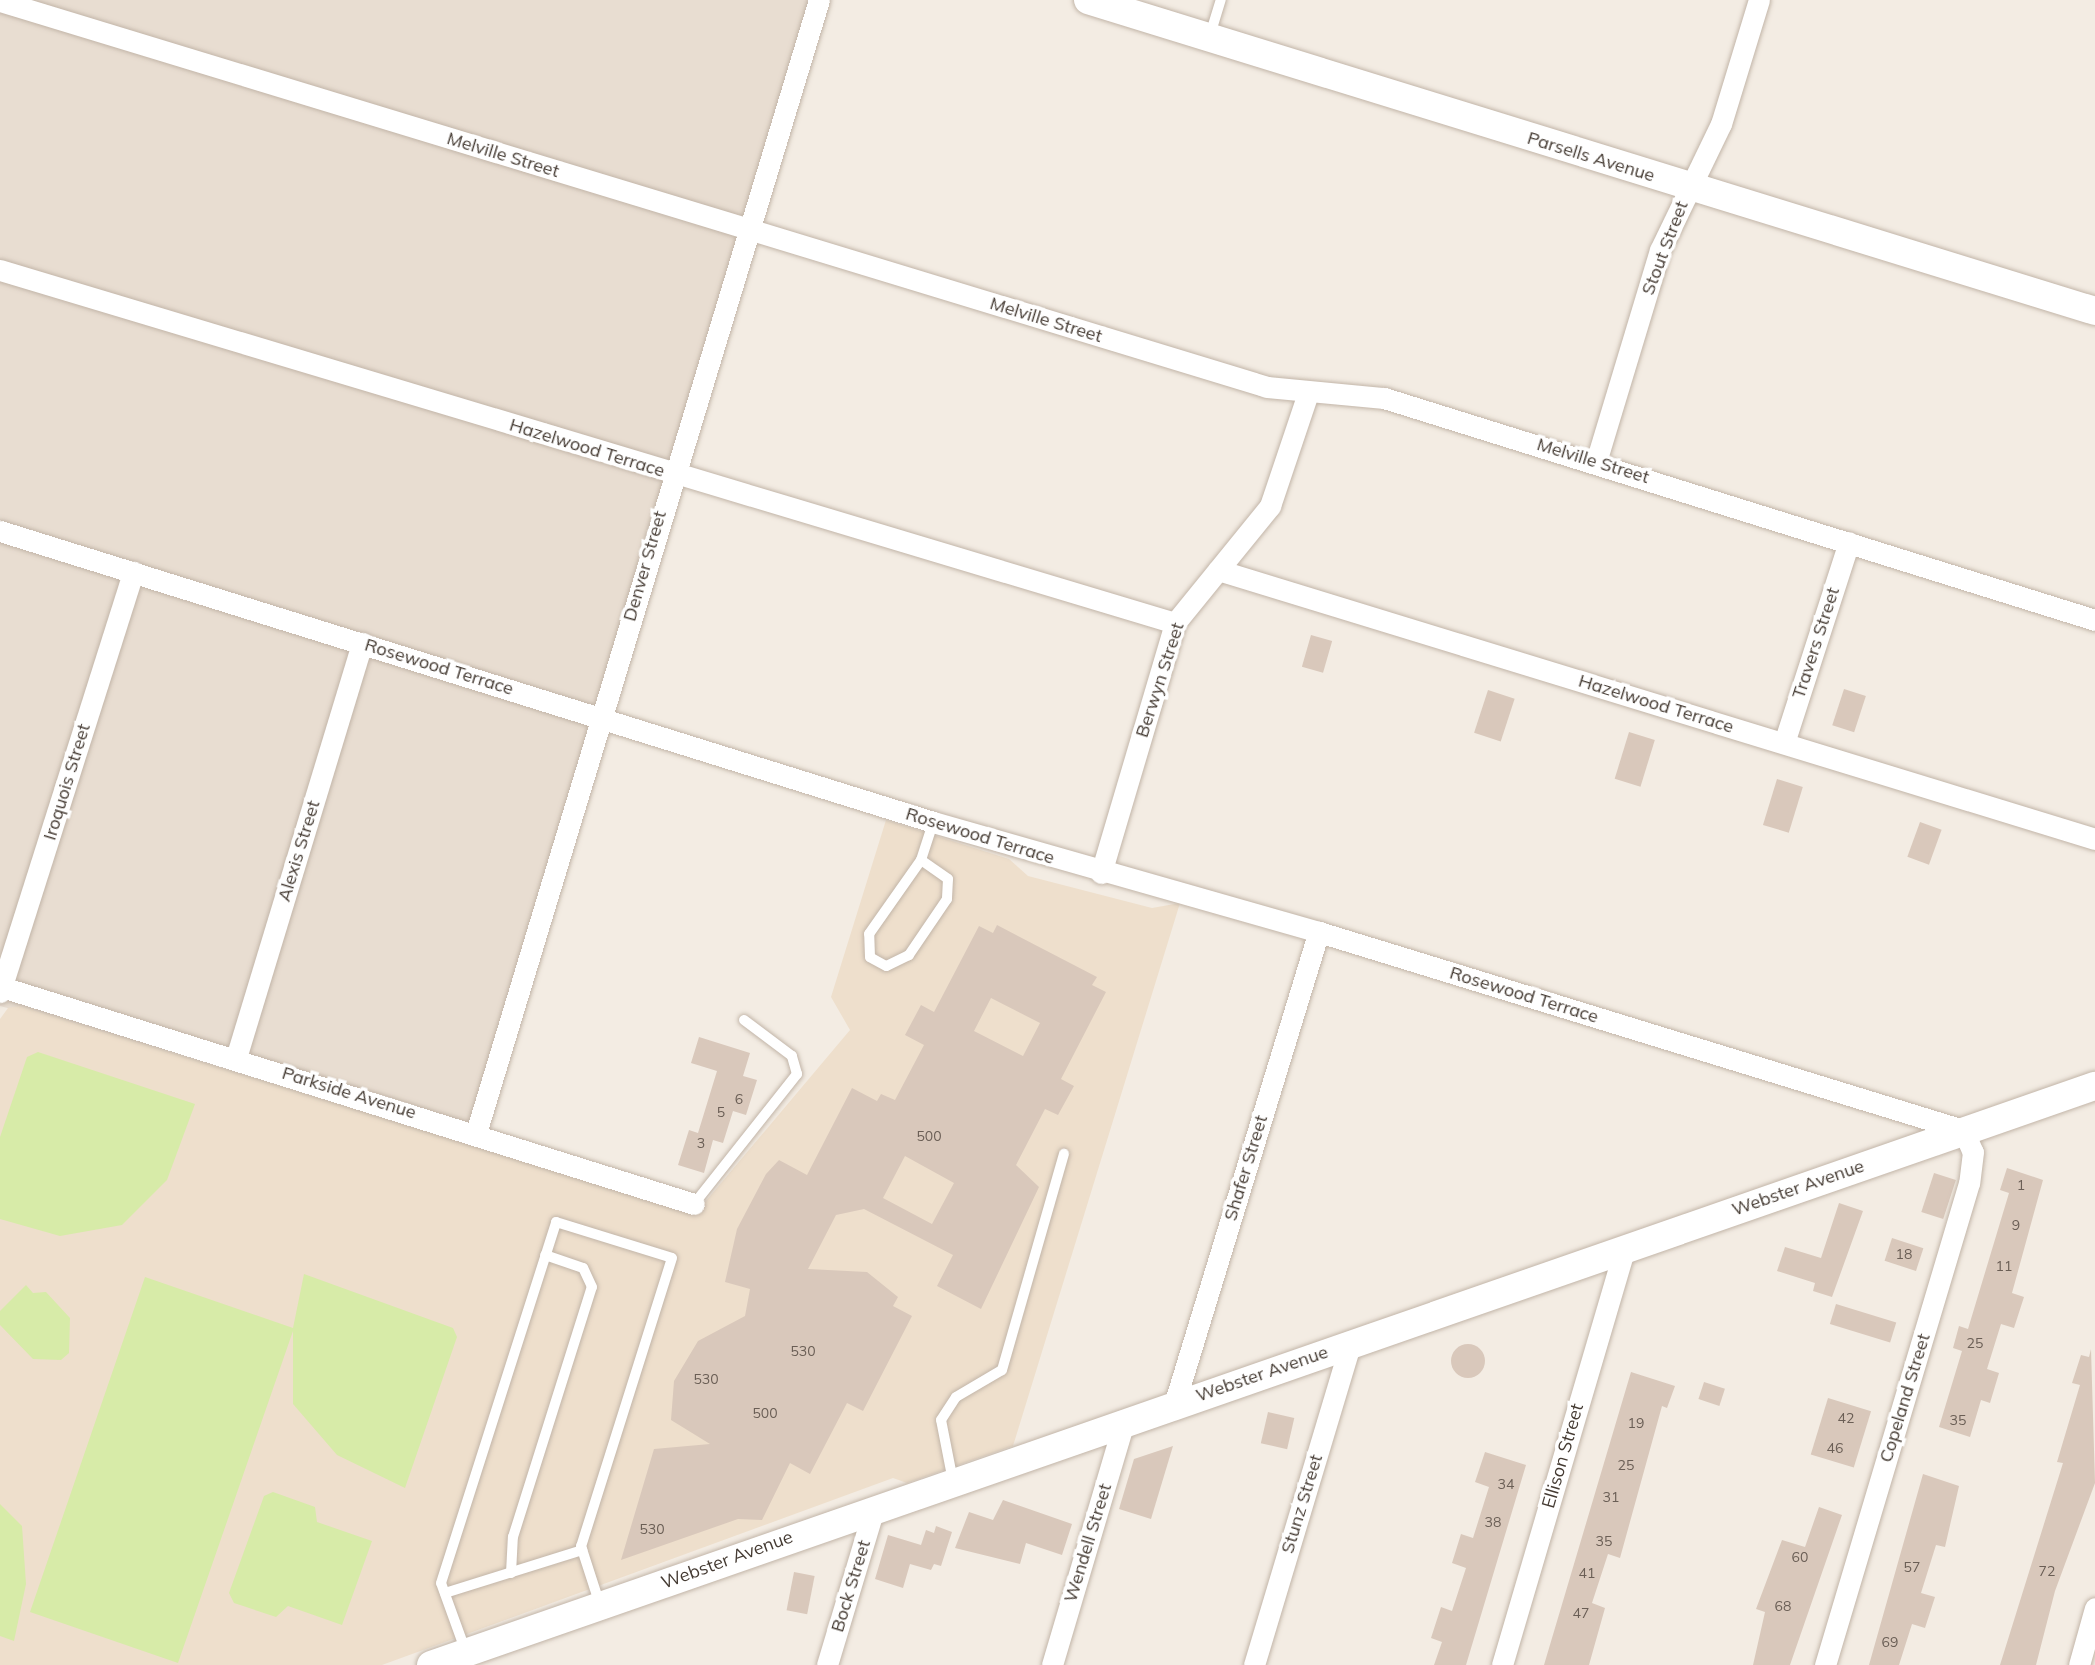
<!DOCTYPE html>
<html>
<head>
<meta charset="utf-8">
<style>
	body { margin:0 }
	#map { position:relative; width:2095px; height:1665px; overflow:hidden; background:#f3ece3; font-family:Mulish,sans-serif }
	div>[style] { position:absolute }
	.residential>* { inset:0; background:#e8ddd1 }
	.education>* { inset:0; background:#eedfcc }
	.green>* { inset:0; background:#d7eba8 }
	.building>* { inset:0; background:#d9c8bb; transform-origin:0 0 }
	.round { border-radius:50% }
	.roads { filter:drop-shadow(0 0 2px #c2b5a8) drop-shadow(0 0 2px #c2b5a8) }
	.service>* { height:10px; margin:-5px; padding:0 5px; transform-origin:5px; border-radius:5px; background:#fff }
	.minor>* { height:21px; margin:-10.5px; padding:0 10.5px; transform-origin:10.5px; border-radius:10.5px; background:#fff }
	.tertiary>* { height:28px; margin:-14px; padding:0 14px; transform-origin:14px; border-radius:14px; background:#fff }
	span { translate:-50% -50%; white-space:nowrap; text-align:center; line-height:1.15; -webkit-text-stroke:7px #fff; paint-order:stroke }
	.number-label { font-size:14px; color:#6a5e55 }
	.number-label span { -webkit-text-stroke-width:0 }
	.street-label { font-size:18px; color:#453b33 }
</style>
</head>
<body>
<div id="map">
	<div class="residential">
		<div style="clip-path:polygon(0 0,819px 0,476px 1133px,0 1006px)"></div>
	</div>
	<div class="education">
		<div style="clip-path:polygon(886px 820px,1009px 859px,1028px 876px,1152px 908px,1180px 903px,1013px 1446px,907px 1483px,893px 1478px,382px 1665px,0 1665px,0 1019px,8px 1008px,20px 1006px,695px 1214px,850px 1030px,831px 997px)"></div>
	</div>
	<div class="green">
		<div style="clip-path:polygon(38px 1052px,195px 1104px,167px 1180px,122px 1225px,60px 1236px,0 1219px,0 1137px,27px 1057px)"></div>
		<div style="clip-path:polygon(304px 1274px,453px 1328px,457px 1337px,405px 1488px,337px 1455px,293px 1404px,293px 1331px,178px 1663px,30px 1612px,145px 1277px,293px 1328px)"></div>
		<div style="clip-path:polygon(26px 1285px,33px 1293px,46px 1292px,70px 1318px,69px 1353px,61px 1360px,33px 1359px,0 1325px,0 1311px)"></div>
		<div style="clip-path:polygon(273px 1492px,315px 1507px,317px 1522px,372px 1541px,342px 1625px,288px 1606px,276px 1617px,234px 1603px,229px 1593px,264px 1496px)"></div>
		<div style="clip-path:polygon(0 1504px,22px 1526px,26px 1584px,14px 1641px,0 1636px)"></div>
	</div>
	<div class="building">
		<div style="left:1311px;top:635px;width:22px;height:33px;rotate:16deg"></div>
		<div style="left:1844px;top:689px;width:23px;height:38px;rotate:18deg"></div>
		<div style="left:1488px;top:690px;width:28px;height:45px;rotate:18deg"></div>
		<div style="left:1629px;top:732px;width:27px;height:49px;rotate:17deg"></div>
		<div style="left:1777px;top:779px;width:27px;height:48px;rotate:17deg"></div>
		<div style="left:1920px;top:822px;width:23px;height:37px;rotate:20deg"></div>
		<div style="clip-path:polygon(evenodd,997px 925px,1097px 977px,1092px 985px,1106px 992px,1061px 1079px,1074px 1086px,1058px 1115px,1045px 1109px,1016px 1165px,1039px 1187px,981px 1309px,937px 1286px,953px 1255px,864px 1209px,836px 1215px,808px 1269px,867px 1272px,898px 1297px,893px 1306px,912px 1316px,863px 1411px,847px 1403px,810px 1474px,790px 1463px,762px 1520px,738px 1519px,621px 1560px,654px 1449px,710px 1444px,671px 1420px,674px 1381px,698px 1341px,745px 1316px,750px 1289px,725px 1282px,737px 1229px,766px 1174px,779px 1160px,807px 1175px,852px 1088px,877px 1101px,881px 1094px,895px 1100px,924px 1045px,905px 1035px,921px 1005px,934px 1012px,979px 926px,993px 933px,997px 925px,991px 998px,1040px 1023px,1023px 1056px,974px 1031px,991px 998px,997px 925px,905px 1156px,954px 1183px,932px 1224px,883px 1198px,905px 1156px)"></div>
		<div style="clip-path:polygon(699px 1037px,750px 1053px,743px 1076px,757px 1080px,746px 1115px,733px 1111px,723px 1143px,713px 1140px,704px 1173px,678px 1165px,689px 1130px,698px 1133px,717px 1071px,691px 1063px)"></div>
		<div style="clip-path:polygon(2007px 1168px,2043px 1180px,2012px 1293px,2024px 1297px,2014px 1328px,2001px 1324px,1987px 1369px,1999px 1373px,1990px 1403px,1981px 1400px,1970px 1437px,1939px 1427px,1962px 1351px,1953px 1348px,1959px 1326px,1968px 1329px,2009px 1193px,2000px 1190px)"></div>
		<div style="left:1934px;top:1173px;width:23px;height:41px;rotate:18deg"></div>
		<div style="clip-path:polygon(1839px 1203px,1863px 1211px,1832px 1297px,1813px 1291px,1815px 1283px,1777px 1271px,1785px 1247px,1821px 1258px)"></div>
		<div style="left:1892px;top:1238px;width:33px;height:24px;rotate:18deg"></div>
		<div style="left:1836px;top:1304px;width:63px;height:21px;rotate:17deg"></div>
		<div class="round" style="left:1451px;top:1344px;width:34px;height:34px"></div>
		<div style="clip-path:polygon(2091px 1349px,2095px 1483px,2055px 1591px,2036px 1665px,2000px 1665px,2063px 1463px,2057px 1462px,2080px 1385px,2072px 1383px,2081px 1355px,2089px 1357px)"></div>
		<div style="clip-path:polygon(1631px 1372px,1675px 1386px,1667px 1408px,1662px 1406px,1620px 1558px,1608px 1554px,1592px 1603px,1605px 1608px,1589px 1665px,1544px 1665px)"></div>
		<div style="left:1704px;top:1382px;width:22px;height:18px;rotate:18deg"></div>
		<div style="left:1828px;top:1398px;width:45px;height:59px;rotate:17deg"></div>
		<div style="left:1268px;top:1412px;width:27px;height:32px;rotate:13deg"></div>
		<div style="clip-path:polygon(1173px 1446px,1151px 1519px,1119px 1509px,1134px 1459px)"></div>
		<div style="clip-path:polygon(1485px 1452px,1526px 1465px,1466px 1665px,1434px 1665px,1442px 1642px,1431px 1638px,1441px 1607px,1452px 1611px,1466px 1568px,1452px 1563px,1461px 1534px,1473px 1538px,1489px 1487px,1475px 1482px)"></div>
		<div style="clip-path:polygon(1923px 1474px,1959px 1486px,1945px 1547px,1936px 1545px,1921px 1593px,1935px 1597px,1925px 1628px,1912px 1624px,1899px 1665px,1869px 1665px)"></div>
		<div style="clip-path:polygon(1003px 1500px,1072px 1524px,1062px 1555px,1026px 1543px,1020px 1564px,955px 1548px,969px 1512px,993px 1520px)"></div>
		<div style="clip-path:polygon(1819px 1507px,1842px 1515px,1790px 1665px,1753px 1665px,1765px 1612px,1756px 1609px,1782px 1540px,1805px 1547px)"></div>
		<div style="clip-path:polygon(936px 1526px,952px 1532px,941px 1566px,934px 1564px,931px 1570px,910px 1564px,903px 1588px,875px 1579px,888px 1535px,921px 1545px,926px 1530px,934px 1533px)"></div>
		<div style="left:794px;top:1572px;width:21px;height:39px;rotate:11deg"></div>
	</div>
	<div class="roads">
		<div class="service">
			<div style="left:1210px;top:35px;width:37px;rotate:-73deg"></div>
			<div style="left:921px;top:860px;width:33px;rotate:35deg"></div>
			<div style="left:948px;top:879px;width:20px;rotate:93deg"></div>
			<div style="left:947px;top:899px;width:68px;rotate:124.2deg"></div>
			<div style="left:909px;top:955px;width:25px;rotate:154deg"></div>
			<div style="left:886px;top:966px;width:18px;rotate:-151deg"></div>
			<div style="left:870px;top:957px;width:23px;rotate:-92deg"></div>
			<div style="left:869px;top:934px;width:90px;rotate:-54.9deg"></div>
			<div style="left:921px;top:860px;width:40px;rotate:-72deg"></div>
			<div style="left:694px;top:1204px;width:166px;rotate:-51.6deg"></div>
			<div style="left:797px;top:1074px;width:19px;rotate:-106deg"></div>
			<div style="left:792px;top:1056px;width:60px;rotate:-143.1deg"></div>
			<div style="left:953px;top:1481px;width:62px;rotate:-101.1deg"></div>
			<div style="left:941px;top:1420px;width:27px;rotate:-57deg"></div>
			<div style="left:956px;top:1397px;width:53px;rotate:-30.4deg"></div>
			<div style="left:1002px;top:1370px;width:225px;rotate:-74deg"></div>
			<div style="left:511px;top:1573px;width:36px;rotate:-87deg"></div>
			<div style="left:513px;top:1537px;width:262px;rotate:-72.5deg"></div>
			<div style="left:592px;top:1287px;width:21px;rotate:-115deg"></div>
			<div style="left:583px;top:1268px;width:40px;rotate:-161.1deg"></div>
			<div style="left:445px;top:1593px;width:144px;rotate:-17.4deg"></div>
			<div style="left:466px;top:1652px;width:73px;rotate:-109.9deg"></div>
			<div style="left:441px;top:1583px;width:379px;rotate:-72.3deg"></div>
			<div style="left:556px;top:1222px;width:121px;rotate:17.2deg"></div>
			<div style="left:672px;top:1258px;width:302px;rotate:107.5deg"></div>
			<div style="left:581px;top:1546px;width:62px;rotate:72.1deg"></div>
		</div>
		<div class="minor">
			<div style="left:0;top:1px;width:1324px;rotate:16.94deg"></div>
			<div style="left:1267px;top:387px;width:118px;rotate:5.4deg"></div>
			<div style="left:1384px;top:398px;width:745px;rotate:17.34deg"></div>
			<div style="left:0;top:270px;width:1227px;rotate:16.72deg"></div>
			<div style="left:1596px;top:462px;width:221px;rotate:-73.2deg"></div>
			<div style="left:1660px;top:250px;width:140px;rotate:-64.2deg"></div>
			<div style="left:1721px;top:124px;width:130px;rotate:-73deg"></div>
			<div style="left:0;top:531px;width:977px;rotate:17.32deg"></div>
			<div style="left:933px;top:822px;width:401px;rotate:15.9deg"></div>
			<div style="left:1319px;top:932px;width:674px;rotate:17.09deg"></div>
			<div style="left:1963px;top:1130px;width:24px;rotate:66deg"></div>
			<div style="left:1973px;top:1152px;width:31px;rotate:97deg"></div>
			<div style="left:1969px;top:1183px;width:503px;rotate:106.63deg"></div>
			<div style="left:1218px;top:570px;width:917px;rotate:17.05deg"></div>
			<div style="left:1784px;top:743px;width:211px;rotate:-72.1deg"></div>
			<div style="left:1101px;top:873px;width:261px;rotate:-73.5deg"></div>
			<div style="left:1175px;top:623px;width:151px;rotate:-50.9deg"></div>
			<div style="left:1270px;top:506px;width:119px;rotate:-71.4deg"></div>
			<div style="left:2px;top:987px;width:725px;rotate:17.41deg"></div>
			<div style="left:0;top:992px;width:441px;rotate:-72.4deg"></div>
			<div style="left:236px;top:1058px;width:434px;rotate:-73.1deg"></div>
			<div style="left:476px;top:1133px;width:1184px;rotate:-73.16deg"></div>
			<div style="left:1174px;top:1405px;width:495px;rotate:-73deg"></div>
			<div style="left:827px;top:1665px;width:164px;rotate:-73.3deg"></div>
			<div style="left:1052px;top:1665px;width:253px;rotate:-73.5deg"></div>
			<div style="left:1254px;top:1665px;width:337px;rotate:-73.3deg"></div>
			<div style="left:1502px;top:1665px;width:436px;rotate:-73.6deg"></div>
			<div style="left:2079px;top:1665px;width:59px;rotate:-74.3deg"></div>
		</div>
		<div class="tertiary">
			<div style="left:1088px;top:0;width:1054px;rotate:17.16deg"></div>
			<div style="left:431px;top:1665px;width:1762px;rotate:-19.19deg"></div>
		</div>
	</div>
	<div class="number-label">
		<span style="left:739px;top:1099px">6</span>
		<span style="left:721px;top:1112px">5</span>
		<span style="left:929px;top:1136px">500</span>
		<span style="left:701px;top:1143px">3</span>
		<span style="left:2021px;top:1185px">1</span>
		<span style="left:2016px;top:1225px">9</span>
		<span style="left:1904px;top:1254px">18</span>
		<span style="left:2004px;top:1266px">11</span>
		<span style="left:1975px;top:1343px">25</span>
		<span style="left:803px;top:1351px">530</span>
		<span style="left:706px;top:1379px">530</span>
		<span style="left:765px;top:1413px">500</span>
		<span style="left:1846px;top:1418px">42</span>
		<span style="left:1958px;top:1420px">35</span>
		<span style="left:1636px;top:1423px">19</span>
		<span style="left:1835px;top:1448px">46</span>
		<span style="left:1626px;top:1465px">25</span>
		<span style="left:1506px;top:1484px">34</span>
		<span style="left:1611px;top:1497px">31</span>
		<span style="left:1493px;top:1522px">38</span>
		<span style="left:652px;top:1529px">530</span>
		<span style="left:1604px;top:1541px">35</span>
		<span style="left:1800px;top:1557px">60</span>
		<span style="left:1912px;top:1567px">57</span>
		<span style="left:2047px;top:1571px">72</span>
		<span style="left:1587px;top:1573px">41</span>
		<span style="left:1783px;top:1606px">68</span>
		<span style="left:1581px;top:1613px">47</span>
		<span style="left:1890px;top:1642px">69</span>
	</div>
	<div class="street-label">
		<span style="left:503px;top:155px;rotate:17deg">Melville Street</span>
		<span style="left:1591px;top:157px;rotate:17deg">Parsells Avenue</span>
		<span style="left:1665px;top:248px;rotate:-69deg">Stout Street</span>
		<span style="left:1046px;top:320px;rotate:17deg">Melville Street</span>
		<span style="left:587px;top:448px;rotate:17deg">Hazelwood Terrace</span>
		<span style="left:1593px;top:461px;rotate:17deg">Melville Street</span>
		<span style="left:645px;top:566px;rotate:-74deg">Denver Street</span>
		<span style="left:1816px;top:643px;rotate:-72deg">Travers Street</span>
		<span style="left:439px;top:667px;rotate:17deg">Rosewood Terrace</span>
		<span style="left:1160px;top:680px;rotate:-72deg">Berwyn Street</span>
		<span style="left:1656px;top:704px;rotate:17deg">Hazelwood Terrace</span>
		<span style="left:67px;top:782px;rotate:-73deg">Iroquois Street</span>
		<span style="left:980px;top:836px;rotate:17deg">Rosewood Terrace</span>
		<span style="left:299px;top:851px;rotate:-73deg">Alexis Street</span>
		<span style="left:1524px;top:995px;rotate:17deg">Rosewood Terrace</span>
		<span style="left:349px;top:1093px;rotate:17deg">Parkside Avenue</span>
		<span style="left:1246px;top:1168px;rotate:-73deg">Shafer Street</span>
		<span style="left:1798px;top:1188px;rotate:-19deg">Webster Avenue</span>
		<span style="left:1262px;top:1374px;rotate:-19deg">Webster Avenue</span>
		<span style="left:1905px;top:1398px;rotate:-73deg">Copeland Street</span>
		<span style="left:1563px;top:1456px;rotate:-74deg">Ellison Street</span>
		<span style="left:1302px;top:1504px;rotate:-73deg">Stunz Street</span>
		<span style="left:1088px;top:1543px;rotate:-73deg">Wendell Street</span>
		<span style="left:727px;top:1560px;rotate:-20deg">Webster Avenue</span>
		<span style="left:851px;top:1586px;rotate:-73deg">Bock Street</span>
	</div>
</div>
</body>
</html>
